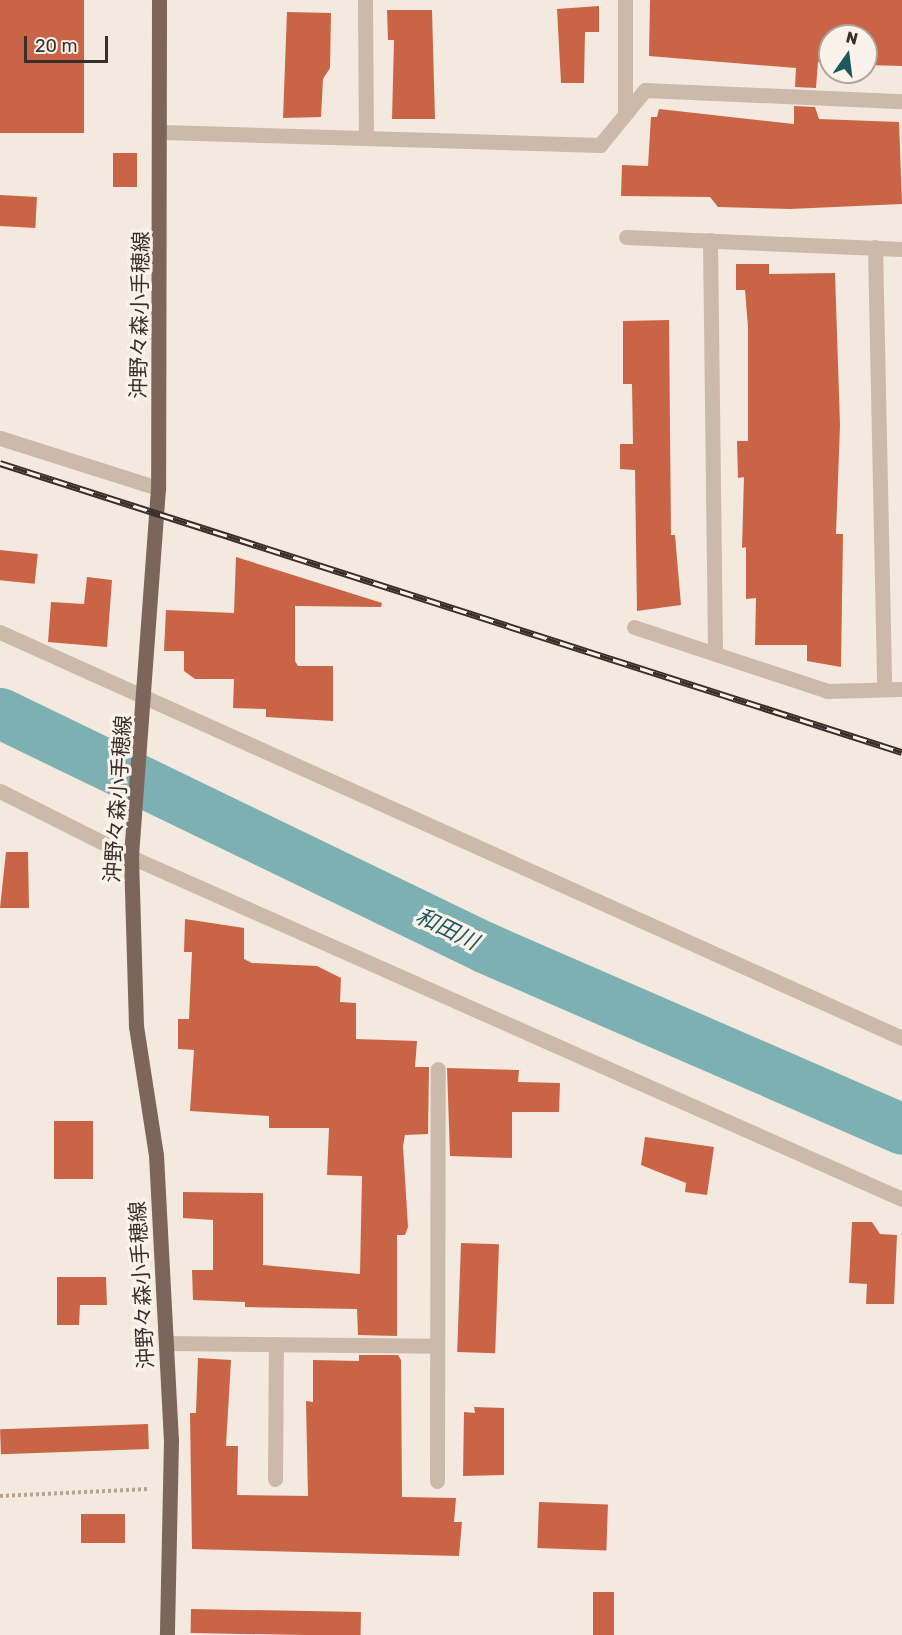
<!DOCTYPE html>
<html>
<head>
<meta charset="utf-8">
<style>
	body { margin:0 }
	#map { position:relative; width:902px; height:1635px; overflow:hidden; background:#f3e9de; font-family:Rubik,"Noto Sans JP",sans-serif }
	div>[style] { position:absolute }
	.river>* { height:51px; margin:-25.5px; padding:0 25.5px; transform-origin:25.5px; border-radius:25.5px; background:#7cb0b2 }
	.building>* { inset:0; background:#c96546; transform-origin:0 0 }
	.path>* { height:4px; margin-top:-2px; transform-origin:0; background:repeating-linear-gradient(90deg,#b8a393 0 3px,transparent 0 6px) }
	.minor>* { height:15px; margin:-7.5px; padding:0 7.5px; transform-origin:7.5px; border-radius:7.5px; background:#ccb9a9 }
	.major>* { height:15px; margin:-7.5px; padding:0 7.5px; transform-origin:7.5px; border-radius:7.5px; background:#7c655a }
	.rail>* { height:7px; margin-top:-3.5px; transform-origin:0; background:repeating-linear-gradient(90deg,#fbf3eb 0 14px,#392e29 0 28px); box-sizing:border-box; border-block:2px solid #392e29 }
	span { translate:-50% -50%; white-space:nowrap; text-align:center; line-height:1.15; -webkit-text-stroke:6px #fbf3eb; paint-order:stroke }
	.street-label { font-size:21px; color:#392e29 }
	.water-label { font-size:22px; color:#1d595c; font-style:italic }
	.north { position:absolute; left:818px; top:24px; width:60px; height:60px; box-sizing:border-box; background:#fbf3eb; border:2px solid #ada49d; border-radius:50%; rotate:14deg; font-size:16px; font-weight:700; line-height:24px; text-align:center; color:#392e29 }
	.north::after { content:''; display:block; margin:auto; width:21px; height:27px; background:#1d595c; clip-path:polygon(50% 0,100% 100%,50% 72%,0 100%) }
	.scale { position:absolute; left:24px; top:36px; width:84px; height:27px; box-sizing:border-box; border:3px solid #392e29; border-top:0; padding-left:8px; font-size:18px; line-height:21px; white-space:nowrap; color:#392e29; -webkit-text-stroke:4px #fbf3eb; paint-order:stroke }
</style>
</head>
<body>
<div id="map">
	<div class="river">
		<div style="left:0;top:713px;width:538px;rotate:25.8deg"></div>
		<div style="left:484px;top:947px;width:456px;rotate:23.5deg"></div>
	</div>
	<div class="building">
		<div style="left:0;top:0;width:84px;height:133px"></div>
		<div style="clip-path:polygon(650px 0,902px 0,902px 66px,866px 65px,866px 36px,830px 36px,830px 59px,818px 62px,816px 88px,795px 87px,796px 68px,649px 56px)"></div>
		<div style="clip-path:polygon(599px 6px,599px 32px,585px 32px,584px 83px,561px 83px,557px 9px)"></div>
		<div style="clip-path:polygon(387px 10px,432px 10px,435px 119px,392px 119px,394px 40px,388px 40px)"></div>
		<div style="clip-path:polygon(287px 12px,331px 13px,330px 68px,323px 79px,321px 117px,283px 118px)"></div>
		<div style="clip-path:polygon(815px 107px,819px 119px,899px 122px,902px 204px,790px 209px,718px 207px,710px 197px,621px 196px,622px 165px,648px 166px,651px 117px,657px 117px,659px 109px,794px 124px,794px 106px)"></div>
		<div style="left:137px;top:153px;width:34px;height:24px;rotate:90deg"></div>
		<div style="left:0;top:195px;width:37px;height:31px;rotate:3deg"></div>
		<div style="clip-path:polygon(736px 264px,769px 264px,769px 274px,835px 273px,840px 425px,836px 534px,843px 534px,841px 667px,807px 661px,807px 645px,755px 645px,756px 598px,746px 599px,746px 547px,742px 548px,744px 477px,738px 478px,737px 441px,748px 441px,748px 327px,745px 290px,736px 290px)"></div>
		<div style="clip-path:polygon(669px 320px,671px 535px,675px 535px,681px 605px,637px 611px,635px 470px,620px 469px,620px 444px,633px 444px,632px 384px,623px 384px,623px 321px)"></div>
		<div style="left:0;top:550px;width:38px;height:30px;rotate:6deg"></div>
		<div style="clip-path:polygon(236px 557px,382px 603px,381px 607px,295px 606px,295px 661px,298px 666px,333px 666px,333px 721px,266px 717px,266px 709px,233px 708px,234px 679px,195px 679px,184px 671px,184px 651px,164px 651px,166px 610px,234px 613px)"></div>
		<div style="clip-path:polygon(87px 577px,112px 580px,107px 647px,48px 642px,51px 602px,84px 604px)"></div>
		<div style="clip-path:polygon(6px 852px,28px 852px,29px 908px,0 908px)"></div>
		<div style="clip-path:polygon(185px 919px,244px 928px,244px 959px,252px 963px,317px 966px,341px 978px,340px 1002px,356px 1003px,356px 1039px,417px 1041px,415px 1067px,429px 1067px,428px 1134px,405px 1135px,403px 1146px,408px 1227px,405px 1235px,397px 1235px,397px 1336px,358px 1335px,357px 1309px,245px 1307px,245px 1302px,193px 1300px,192px 1270px,213px 1270px,213px 1220px,183px 1218px,183px 1192px,263px 1193px,263px 1265px,360px 1274px,362px 1176px,327px 1175px,329px 1128px,269px 1128px,269px 1116px,190px 1111px,194px 1050px,178px 1049px,178px 1019px,189px 1019px,192px 952px,184px 952px)"></div>
		<div style="clip-path:polygon(447px 1068px,519px 1070px,518px 1082px,560px 1083px,559px 1112px,512px 1112px,512px 1158px,450px 1156px)"></div>
		<div style="left:54px;top:1121px;width:39px;height:58px"></div>
		<div style="clip-path:polygon(645px 1137px,714px 1147px,707px 1195px,685px 1192px,686px 1183px,641px 1165px)"></div>
		<div style="clip-path:polygon(852px 1222px,872px 1222px,880px 1234px,897px 1235px,894px 1304px,866px 1304px,867px 1284px,849px 1283px)"></div>
		<div style="left:461px;top:1243px;width:38px;height:109px;rotate:2deg"></div>
		<div style="clip-path:polygon(57px 1277px,106px 1277px,107px 1305px,80px 1305px,79px 1325px,57px 1325px)"></div>
		<div style="clip-path:polygon(359px 1355px,398px 1355px,401px 1360px,402px 1497px,456px 1498px,454px 1522px,462px 1522px,459px 1556px,192px 1549px,190px 1413px,196px 1413px,198px 1358px,231px 1360px,226px 1446px,238px 1446px,237px 1495px,308px 1496px,306px 1401px,313px 1402px,313px 1360px,359px 1361px)"></div>
		<div style="clip-path:polygon(474px 1407px,504px 1408px,504px 1475px,463px 1476px,464px 1412px,475px 1413px)"></div>
		<div style="left:148px;top:1424px;width:25px;height:148px;rotate:88deg"></div>
		<div style="left:539px;top:1502px;width:69px;height:46px;rotate:2deg"></div>
		<div style="left:81px;top:1514px;width:44px;height:29px"></div>
		<div style="left:593px;top:1592px;width:21px;height:43px"></div>
		<div style="left:191px;top:1609px;width:170px;height:24px;rotate:1deg"></div>
	</div>
	<div class="path">
		<div style="left:0;top:1496px;width:149px;rotate:-2.7deg"></div>
	</div>
	<div class="minor">
		<div style="left:365px;top:0;width:138px;rotate:89.6deg"></div>
		<div style="left:625px;top:0;width:113px;rotate:90deg"></div>
		<div style="left:163px;top:132px;width:437px;rotate:1.7deg"></div>
		<div style="left:600px;top:145px;width:71px;rotate:-50.7deg"></div>
		<div style="left:645px;top:90px;width:257px;rotate:2.5deg"></div>
		<div style="left:626px;top:237px;width:276px;rotate:2.5deg"></div>
		<div style="left:710px;top:240px;width:414px;rotate:89.3deg"></div>
		<div style="left:875px;top:247px;width:442px;rotate:88.8deg"></div>
		<div style="left:0;top:438px;width:166px;rotate:17.6deg"></div>
		<div style="left:634px;top:627px;width:203px;rotate:18.3deg"></div>
		<div style="left:827px;top:691px;width:75px;rotate:-1.5deg"></div>
		<div style="left:0;top:632px;width:989px;rotate:24.23deg"></div>
		<div style="left:0;top:791px;width:147px;rotate:26.7deg"></div>
		<div style="left:131px;top:857px;width:843px;rotate:23.92deg"></div>
		<div style="left:166px;top:1343px;width:271px;rotate:0.6deg"></div>
		<div style="left:275px;top:1479px;width:135px;rotate:-89.6deg"></div>
		<div style="left:437px;top:1481px;width:412px;rotate:-89.9deg"></div>
	</div>
	<div class="major">
		<div style="left:159px;top:0;width:488px;rotate:90.1deg"></div>
		<div style="left:158px;top:488px;width:370px;rotate:94.2deg"></div>
		<div style="left:131px;top:857px;width:169px;rotate:88.3deg"></div>
		<div style="left:136px;top:1026px;width:131px;rotate:81.2deg"></div>
		<div style="left:156px;top:1155px;width:285px;rotate:87deg"></div>
		<div style="left:171px;top:1440px;width:195px;rotate:91.2deg"></div>
	</div>
	<div class="rail">
		<div style="left:0;top:463px;width:947px;rotate:17.77deg"></div>
	</div>
	<div class="street-label">
		<span style="left:140px;top:315px;rotate:-89deg">沖野々森小手穂線</span>
		<span style="left:118px;top:799px;rotate:-86deg">沖野々森小手穂線</span>
		<span style="left:142px;top:1285px;rotate:-93deg">沖野々森小手穂線</span>
	</div>
	<div class="water-label">
		<span style="left:447px;top:929px;rotate:26deg">和田川</span>
	</div>
	<div class="north">N</div>
	<div class="scale">20 m</div>
</div>
</body>
</html>
